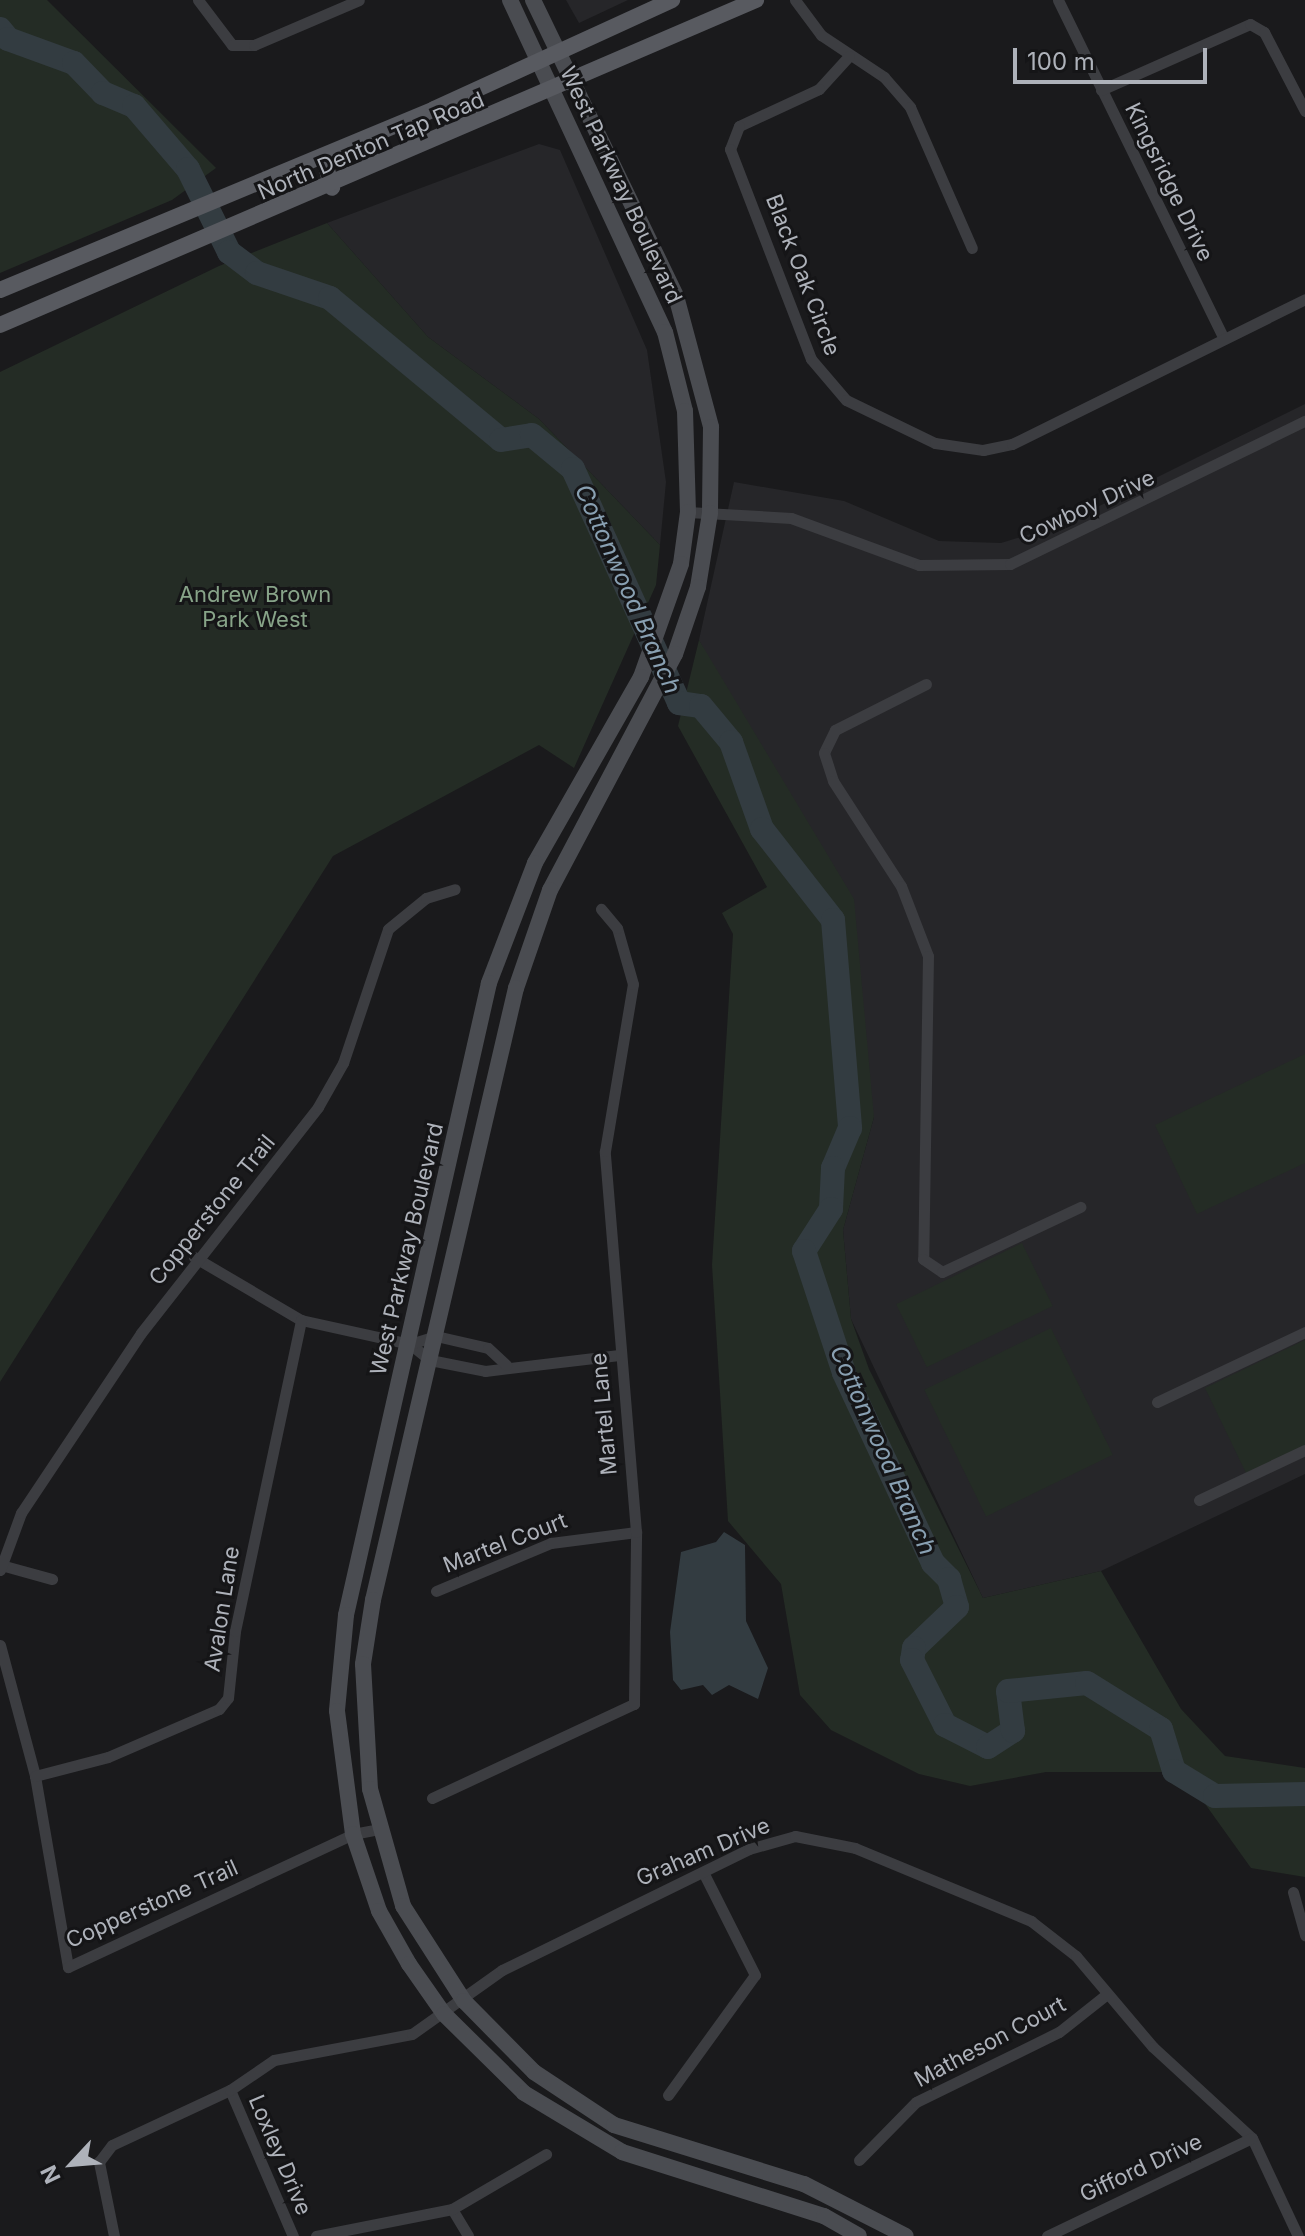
<!DOCTYPE html>
<style>
body{margin:0}
#map{position:relative;width:1305px;height:2236px;overflow:hidden;background:#1a1a1c;font-family:Inter,sans-serif}
div>[style]{position:absolute}
.built>*{inset:0;background:#262629}
.green>*{inset:0;background:#242c25;transform-origin:0 0}
.water>*{inset:0;background:#333c41}
.river>*{height:24px;margin:-12px;padding:0 12px;transform-origin:12px;border-radius:12px;background:#333c41}
.street>*{height:11px;margin:-5.5px;padding:0 5.5px;transform-origin:5.5px;border-radius:5.5px;background:#3c3d41}
.secondary>*{height:16px;margin:-8px;padding:0 8px;transform-origin:8px;border-radius:8px;background:#4a4c51}
.primary>*{height:16px;margin:-8px;padding:0 8px;transform-origin:8px;border-radius:8px;background:#585a60}
span{translate:-50% -50%;white-space:nowrap;text-align:center;line-height:1.15;-webkit-text-stroke:6px #151517;paint-order:stroke}
.street-label{font-size:22px;color:#aeb2ba}
.park-label{font-size:22px;color:#87a388}
.water-label{font-size:24px;color:#89a0b2;font-style:italic}
.north{position:absolute;left:32px;top:2124px;width:80px;height:80px;-webkit-text-stroke:6px #151517;paint-order:stroke;rotate:244deg;font-size:22px;font-weight:700;line-height:32px;text-align:center;color:#aeb2ba}
.north::after{content:'';display:block;margin:auto;width:28px;height:36px;background:#aeb2ba;clip-path:polygon(50% 0,100% 100%,50% 72%,0 100%)}
.scale{position:absolute;left:1013px;top:48px;width:194px;height:36px;box-sizing:border-box;border:4px solid #aeb2ba;border-top:0;padding-left:10px;font-size:24px;line-height:28px;white-space:nowrap;color:#aeb2ba;-webkit-text-stroke:6px #151517;paint-order:stroke}
</style>
<div id="map">
<div class="built">
<i style="clip-path:polygon(566px 0,628px 0,579px 23px)"></i>
<i style="clip-path:polygon(539px 144px,560px 150px,647px 350px,666px 482px,660px 545px,539px 419px,428px 337px,327px 223px)"></i>
<i style="clip-path:polygon(1305px 404px,1305px 1474px,1101px 1571px,983px 1598px,851px 1319px,843px 1230px,874px 1117px,734px 708px,699px 640px,734px 482px,844px 501px,939px 541px,1001px 543px,1063px 524px)"></i>
</div>
<div class="green">
<i style="clip-path:polygon(0 0,47px 0,216px 168px,172px 200px,0 273px)"></i>
<i style="clip-path:polygon(327px 223px,428px 337px,539px 419px,660px 545px,656px 585px,574px 768px,539px 745px,333px 856px,0 1382px,0 372px,219px 266px)"></i>
<i style="clip-path:polygon(699px 640px,854px 899px,874px 1117px,843px 1230px,851px 1319px,869px 1369px,983px 1598px,1101px 1571px,1181px 1709px,1225px 1756px,1305px 1768px,1305px 1877px,1251px 1868px,1203px 1801px,1165px 1772px,1046px 1772px,970px 1786px,919px 1774px,831px 1730px,800px 1695px,781px 1584px,728px 1521px,712px 1265px,733px 934px,722px 913px,767px 887px,678px 726px)"></i>
<i style="clip-path:polygon(1305px 1054px,1305px 1163px,1197px 1214px,1155px 1125px)"></i>
<i style="left:1022px;top:1243px;width:70px;height:140px;rotate:64deg"></i>
<i style="left:1051px;top:1328px;width:141px;height:141px;rotate:64deg"></i>
<i style="clip-path:polygon(1305px 1340px,1305px 1445px,1246px 1473px,1205px 1388px)"></i>
</div>
<div class="water">
<i style="clip-path:polygon(724px 1532px,745px 1545px,746px 1621px,768px 1668px,758px 1699px,729px 1685px,712px 1695px,703px 1685px,681px 1690px,673px 1680px,670px 1632px,681px 1552px,716px 1542px)"></i>
</div>
<div class="river">
<i style="left:0;top:29px;width:13px;rotate:51deg"></i>
<i style="left:8px;top:39px;width:70px;rotate:20deg"></i>
<i style="left:74px;top:63px;width:42px;rotate:46deg"></i>
<i style="left:103px;top:93px;width:34px;rotate:23deg"></i>
<i style="left:134px;top:106px;width:83px;rotate:49.4deg"></i>
<i style="left:188px;top:169px;width:93px;rotate:63.7deg"></i>
<i style="left:229px;top:252px;width:35px;rotate:37deg"></i>
<i style="left:257px;top:273px;width:77px;rotate:18.9deg"></i>
<i style="left:330px;top:298px;width:222px;rotate:39.7deg"></i>
<i style="left:501px;top:440px;width:31px;rotate:-9deg"></i>
<i style="left:532px;top:435px;width:53px;rotate:39.7deg"></i>
<i style="left:573px;top:469px;width:257px;rotate:65.6deg"></i>
<i style="left:679px;top:703px;width:22px;rotate:8deg"></i>
<i style="left:701px;top:706px;width:47px;rotate:50.2deg"></i>
<i style="left:731px;top:742px;width:92px;rotate:70.4deg"></i>
<i style="left:762px;top:829px;width:115px;rotate:52deg"></i>
<i style="left:833px;top:920px;width:209px;rotate:85.3deg"></i>
<i style="left:850px;top:1128px;width:43px;rotate:113deg"></i>
<i style="left:833px;top:1168px;width:41px;rotate:92.8deg"></i>
<i style="left:831px;top:1209px;width:50px;rotate:122.7deg"></i>
<i style="left:804px;top:1251px;width:128px;rotate:71.8deg"></i>
<i style="left:844px;top:1373px;width:210px;rotate:64.9deg"></i>
<i style="left:933px;top:1563px;width:23px;rotate:45deg"></i>
<i style="left:949px;top:1579px;width:29px;rotate:74deg"></i>
<i style="left:957px;top:1607px;width:59px;rotate:136.4deg"></i>
<i style="left:914px;top:1648px;width:12px;rotate:99deg"></i>
<i style="left:912px;top:1660px;width:73px;rotate:63.1deg"></i>
<i style="left:945px;top:1725px;width:48px;rotate:27.1deg"></i>
<i style="left:988px;top:1747px;width:30px;rotate:-33deg"></i>
<i style="left:1013px;top:1731px;width:40px;rotate:-97.1deg"></i>
<i style="left:1008px;top:1691px;width:79px;rotate:-5.8deg"></i>
<i style="left:1087px;top:1683px;width:87px;rotate:31.9deg"></i>
<i style="left:1161px;top:1729px;width:44px;rotate:72.8deg"></i>
<i style="left:1174px;top:1771px;width:48px;rotate:31.4deg"></i>
<i style="left:1215px;top:1796px;width:90px;rotate:-1.3deg"></i>
</div>
<div class="street">
<i style="left:198px;top:0;width:56px;rotate:52.9deg"></i>
<i style="left:232px;top:45px;width:22px"></i>
<i style="left:254px;top:45px;width:114px;rotate:-23.2deg"></i>
<i style="left:795px;top:0;width:44px;rotate:53.4deg"></i>
<i style="left:821px;top:35px;width:76px;rotate:33.7deg"></i>
<i style="left:884px;top:77px;width:40px;rotate:49deg"></i>
<i style="left:910px;top:107px;width:154px;rotate:66.3deg"></i>
<i style="left:1058px;top:0;width:377px;rotate:63.9deg"></i>
<i style="left:849px;top:56px;width:45px;rotate:132.3deg"></i>
<i style="left:819px;top:89px;width:88px;rotate:155.2deg"></i>
<i style="left:739px;top:126px;width:25px;rotate:111deg"></i>
<i style="left:730px;top:149px;width:225px;rotate:68.9deg"></i>
<i style="left:811px;top:359px;width:54px;rotate:49.5deg"></i>
<i style="left:846px;top:400px;width:99px;rotate:25.8deg"></i>
<i style="left:935px;top:443px;width:49px;rotate:8.3deg"></i>
<i style="left:983px;top:450px;width:30px;rotate:-12deg"></i>
<i style="left:1012px;top:444px;width:327px;rotate:-26.3deg"></i>
<i style="left:1101px;top:90px;width:163px;rotate:-23.9deg"></i>
<i style="left:1250px;top:24px;width:16px;rotate:30deg"></i>
<i style="left:1264px;top:32px;width:89px;rotate:62.6deg"></i>
<i style="left:688px;top:512px;width:103px;rotate:3.3deg"></i>
<i style="left:791px;top:518px;width:136px;rotate:20.2deg"></i>
<i style="left:919px;top:565px;width:91px;rotate:-0.6deg"></i>
<i style="left:1010px;top:564px;width:328px;rotate:-25.9deg"></i>
<i style="left:926px;top:684px;width:102px;rotate:153.2deg"></i>
<i style="left:835px;top:730px;width:25px;rotate:116deg"></i>
<i style="left:824px;top:753px;width:29px;rotate:72deg"></i>
<i style="left:833px;top:781px;width:125px;rotate:57.1deg"></i>
<i style="left:901px;top:886px;width:75px;rotate:68.9deg"></i>
<i style="left:928px;top:956px;width:303px;rotate:90.9deg"></i>
<i style="left:923px;top:1259px;width:23px;rotate:34deg"></i>
<i style="left:942px;top:1272px;width:153px;rotate:-25.2deg"></i>
<i style="left:194px;top:1257px;width:124px;rotate:30.5deg"></i>
<i style="left:301px;top:1320px;width:112px;rotate:12.4deg"></i>
<i style="left:410px;top:1344px;width:26px;rotate:39deg"></i>
<i style="left:430px;top:1360px;width:56px;rotate:11.3deg"></i>
<i style="left:485px;top:1371px;width:135px;rotate:-6.8deg"></i>
<i style="left:410px;top:1344px;width:27px;rotate:-17deg"></i>
<i style="left:436px;top:1336px;width:53px;rotate:13deg"></i>
<i style="left:488px;top:1348px;width:25px;rotate:43deg"></i>
<i style="left:1157px;top:1402px;width:164px;rotate:-25.3deg"></i>
<i style="left:1199px;top:1500px;width:117px;rotate:-25.3deg"></i>
<i style="left:1px;top:1565px;width:53px;rotate:15.4deg"></i>
<i style="left:0;top:1570px;width:61px;rotate:-69.8deg"></i>
<i style="left:21px;top:1513px;width:216px;rotate:-56.3deg"></i>
<i style="left:141px;top:1333px;width:287px;rotate:-51.9deg"></i>
<i style="left:318px;top:1107px;width:51px;rotate:-60.4deg"></i>
<i style="left:343px;top:1063px;width:141px;rotate:-71.4deg"></i>
<i style="left:388px;top:929px;width:49px;rotate:-39.2deg"></i>
<i style="left:426px;top:898px;width:30px;rotate:-17deg"></i>
<i style="left:436px;top:1591px;width:125px;rotate:-22.7deg"></i>
<i style="left:551px;top:1543px;width:86px;rotate:-7.4deg"></i>
<i style="left:0;top:1645px;width:136px;rotate:75deg"></i>
<i style="left:35px;top:1776px;width:194px;rotate:80.2deg"></i>
<i style="left:68px;top:1967px;width:315px;rotate:-25deg"></i>
<i style="left:353px;top:1834px;width:26px;rotate:-11deg"></i>
<i style="left:35px;top:1776px;width:75px;rotate:-14.6deg"></i>
<i style="left:108px;top:1757px;width:121px;rotate:-23.4deg"></i>
<i style="left:219px;top:1709px;width:14px;rotate:-51deg"></i>
<i style="left:228px;top:1698px;width:67px;rotate:-84deg"></i>
<i style="left:235px;top:1631px;width:318px;rotate:-78deg"></i>
<i style="left:432px;top:1798px;width:223px;rotate:-25deg"></i>
<i style="left:634px;top:1704px;width:172px;rotate:-89.3deg"></i>
<i style="left:636px;top:1532px;width:382px;rotate:-94.7deg"></i>
<i style="left:605px;top:1151px;width:169px;rotate:-80.5deg"></i>
<i style="left:633px;top:984px;width:58px;rotate:-105.9deg"></i>
<i style="left:617px;top:928px;width:25px;rotate:-130deg"></i>
<i style="left:1293px;top:1892px;width:45px;rotate:74.4deg"></i>
<i style="left:230px;top:2090px;width:159px;rotate:66.7deg"></i>
<i style="left:668px;top:2095px;width:148px;rotate:-54.1deg"></i>
<i style="left:755px;top:1975px;width:115px;rotate:-116.8deg"></i>
<i style="left:859px;top:2160px;width:81px;rotate:-45.5deg"></i>
<i style="left:916px;top:2102px;width:159px;rotate:-26.1deg"></i>
<i style="left:1059px;top:2032px;width:61px;rotate:-38.4deg"></i>
<i style="left:452px;top:2209px;width:31px;rotate:59deg"></i>
<i style="left:114px;top:2236px;width:76px;rotate:-101.5deg"></i>
<i style="left:99px;top:2162px;width:21px;rotate:-53deg"></i>
<i style="left:112px;top:2145px;width:130px;rotate:-25deg"></i>
<i style="left:230px;top:2090px;width:53px;rotate:-34.3deg"></i>
<i style="left:274px;top:2060px;width:140px;rotate:-10.7deg"></i>
<i style="left:412px;top:2034px;width:110px;rotate:-35.4deg"></i>
<i style="left:502px;top:1970px;width:275px;rotate:-26.1deg"></i>
<i style="left:749px;top:1849px;width:48px;rotate:-15.8deg"></i>
<i style="left:795px;top:1836px;width:61px;rotate:11.3deg"></i>
<i style="left:855px;top:1848px;width:191px;rotate:22.5deg"></i>
<i style="left:1031px;top:1921px;width:57px;rotate:37.9deg"></i>
<i style="left:1076px;top:1956px;width:119px;rotate:49.8deg"></i>
<i style="left:1153px;top:2047px;width:134px;rotate:42.6deg"></i>
<i style="left:1252px;top:2138px;width:108px;rotate:64.9deg"></i>
<i style="left:316px;top:2236px;width:139px;rotate:-11.2deg"></i>
<i style="left:452px;top:2209px;width:109px;rotate:-30.3deg"></i>
<i style="left:1047px;top:2236px;width:227px;rotate:-25.6deg"></i>
</div>
<div class="secondary">
<i style="left:510px;top:0;width:366px;rotate:65deg"></i>
<i style="left:665px;top:332px;width:81px;rotate:75.8deg"></i>
<i style="left:685px;top:411px;width:101px;rotate:88.3deg"></i>
<i style="left:688px;top:512px;width:52px;rotate:97.7deg"></i>
<i style="left:681px;top:564px;width:120px;rotate:109.5deg"></i>
<i style="left:641px;top:677px;width:214px;rotate:119.7deg"></i>
<i style="left:535px;top:863px;width:129px;rotate:111deg"></i>
<i style="left:489px;top:983px;width:648px;rotate:102.75deg"></i>
<i style="left:346px;top:1615px;width:96px;rotate:95.4deg"></i>
<i style="left:337px;top:1711px;width:124px;rotate:82.6deg"></i>
<i style="left:353px;top:1834px;width:81px;rotate:71.3deg"></i>
<i style="left:379px;top:1911px;width:61px;rotate:60.5deg"></i>
<i style="left:409px;top:1964px;width:61px;rotate:55deg"></i>
<i style="left:444px;top:2014px;width:112px;rotate:44.6deg"></i>
<i style="left:524px;top:2093px;width:114px;rotate:31deg"></i>
<i style="left:622px;top:2152px;width:212px;rotate:17.6deg"></i>
<i style="left:824px;top:2216px;width:40px;rotate:29.7deg"></i>
<i style="left:533px;top:0;width:329px;rotate:64.2deg"></i>
<i style="left:676px;top:296px;width:136px;rotate:75deg"></i>
<i style="left:711px;top:427px;width:86px;rotate:90.7deg"></i>
<i style="left:710px;top:513px;width:75px;rotate:99.2deg"></i>
<i style="left:698px;top:587px;width:71px;rotate:108.9deg"></i>
<i style="left:675px;top:654px;width:267px;rotate:117.9deg"></i>
<i style="left:550px;top:890px;width:104px;rotate:109.1deg"></i>
<i style="left:516px;top:988px;width:628px;rotate:103.15deg"></i>
<i style="left:373px;top:1600px;width:65px;rotate:98.9deg"></i>
<i style="left:363px;top:1664px;width:125px;rotate:86.8deg"></i>
<i style="left:370px;top:1789px;width:122px;rotate:74.2deg"></i>
<i style="left:403px;top:1906px;width:113px;rotate:57.3deg"></i>
<i style="left:464px;top:2001px;width:100px;rotate:45.4deg"></i>
<i style="left:534px;top:2072px;width:96px;rotate:33.5deg"></i>
<i style="left:614px;top:2125px;width:199px;rotate:17.3deg"></i>
<i style="left:804px;top:2184px;width:114px;rotate:27deg"></i>
</div>
<div class="primary">
<i style="left:323px;top:156px;width:33px;rotate:74deg"></i>
<i style="left:0;top:290px;width:470px;rotate:-22.6deg"></i>
<i style="left:434px;top:109px;width:262px;rotate:-24.6deg"></i>
<i style="left:0;top:325px;width:823px;rotate:-23.26deg"></i>
</div>
<div class="street-label">
<span style="left:371px;top:146px;rotate:-23deg">North Denton Tap Road</span>
<span style="left:1169px;top:182px;rotate:64deg">Kingsridge Drive</span>
<span style="left:621px;top:185px;rotate:65deg">West Parkway Boulevard</span>
<span style="left:803px;top:275px;rotate:69deg">Black Oak Circle</span>
<span style="left:1087px;top:507px;rotate:-25deg">Cowboy Drive</span>
<span style="left:212px;top:1210px;rotate:-51deg">Copperstone Trail</span>
<span style="left:407px;top:1249px;rotate:-77deg">West Parkway Boulevard</span>
<span style="left:604px;top:1414px;rotate:-95deg">Martel Lane</span>
<span style="left:505px;top:1543px;rotate:-21deg">Martel Court</span>
<span style="left:222px;top:1609px;rotate:-81deg">Avalon Lane</span>
<span style="left:703px;top:1852px;rotate:-23deg">Graham Drive</span>
<span style="left:152px;top:1904px;rotate:-24deg">Copperstone Trail</span>
<span style="left:990px;top:2042px;rotate:-28deg">Matheson Court</span>
<span style="left:280px;top:2155px;rotate:67deg">Loxley Drive</span>
<span style="left:1141px;top:2168px;rotate:-25deg">Gifford Drive</span>
</div>
<div class="park-label">
<span style="left:255px;top:607px">Andrew Brown<br>Park West</span>
</div>
<div class="water-label">
<span style="left:628px;top:589px;rotate:66deg">Cottonwood Branch</span>
<span style="left:883px;top:1450px;rotate:66deg">Cottonwood Branch</span>
</div>
<div class="north">N</div>
<div class="scale">100 m</div>
</div>
